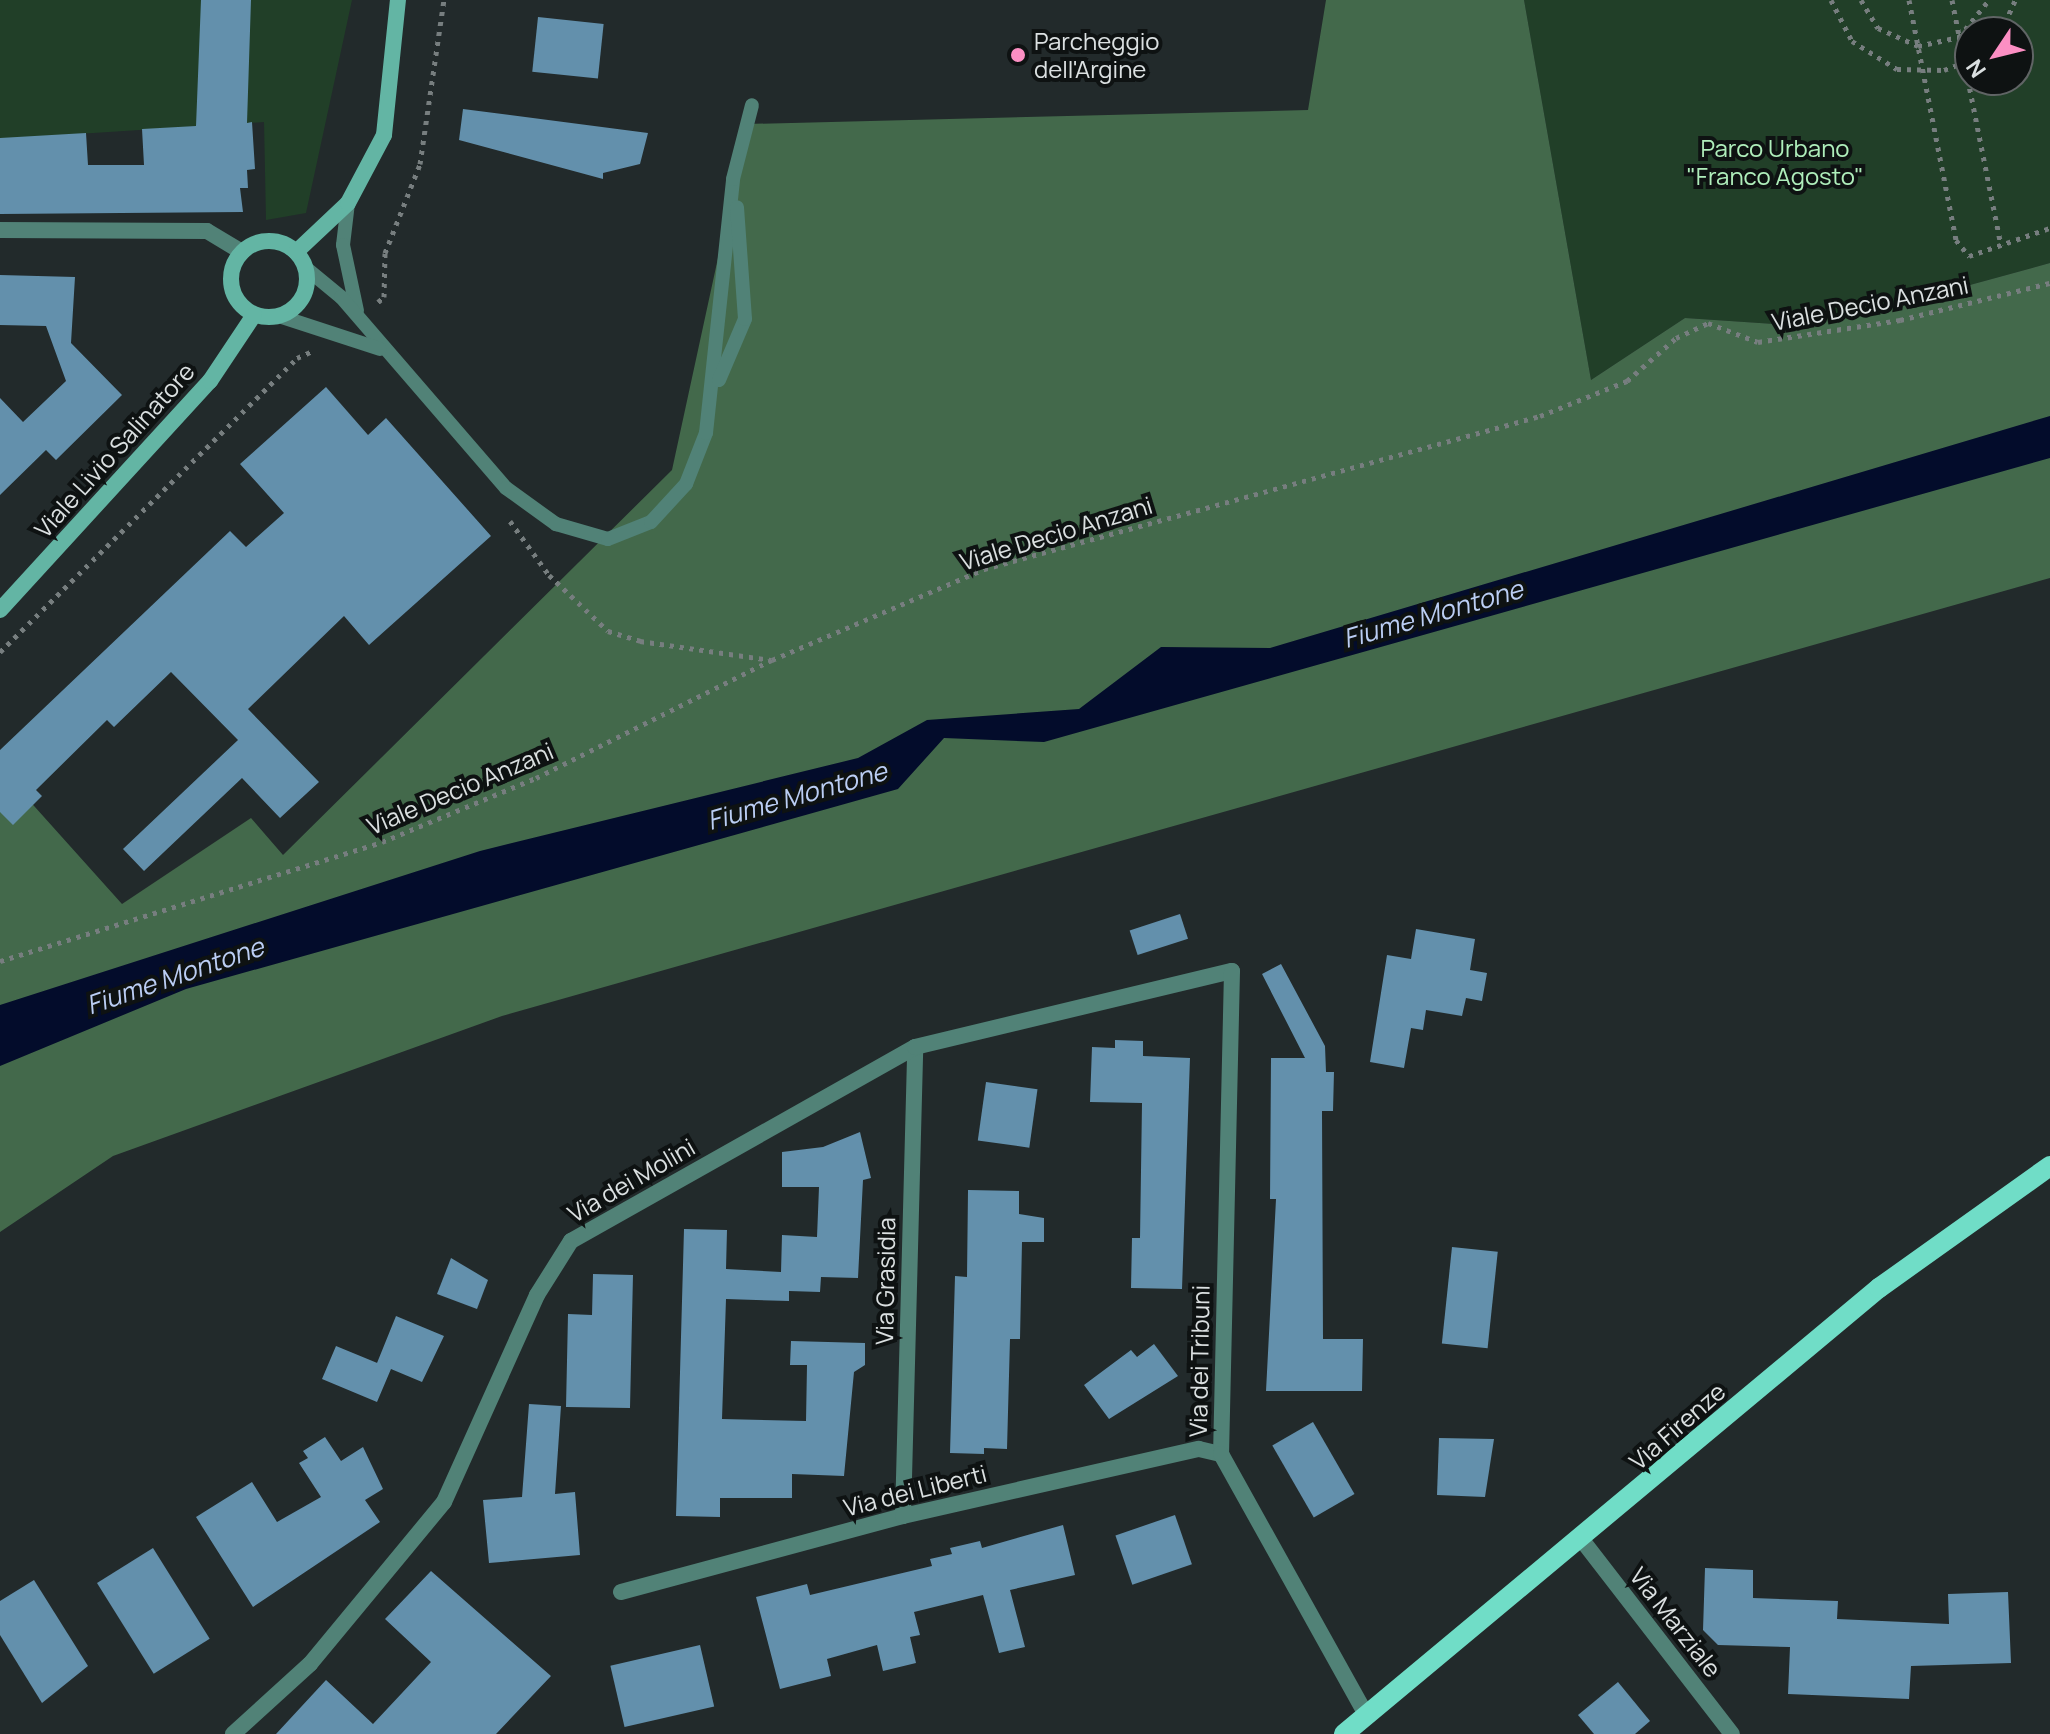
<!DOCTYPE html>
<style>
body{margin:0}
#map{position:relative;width:2050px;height:1734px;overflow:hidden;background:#222a2b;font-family:Manrope,sans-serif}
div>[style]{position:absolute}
.green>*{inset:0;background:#213f28}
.forest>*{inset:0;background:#43694b}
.water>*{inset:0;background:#030c2b}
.building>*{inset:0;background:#6390ac;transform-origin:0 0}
.path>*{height:5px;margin-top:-2.5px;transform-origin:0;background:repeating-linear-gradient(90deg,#777e7f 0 4px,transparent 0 10px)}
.lane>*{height:14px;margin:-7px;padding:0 7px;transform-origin:7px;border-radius:7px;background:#518277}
.street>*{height:16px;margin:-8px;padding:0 8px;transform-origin:8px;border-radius:8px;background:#518277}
.secondary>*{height:16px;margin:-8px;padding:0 8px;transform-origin:8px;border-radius:8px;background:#63b5a4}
.secondary>.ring{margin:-8px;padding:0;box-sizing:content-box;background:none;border:16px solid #63b5a4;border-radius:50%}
.primary>*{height:20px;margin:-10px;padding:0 10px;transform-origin:10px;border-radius:10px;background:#70ddc7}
.dots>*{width:22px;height:22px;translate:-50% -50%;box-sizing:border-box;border:4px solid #0e1212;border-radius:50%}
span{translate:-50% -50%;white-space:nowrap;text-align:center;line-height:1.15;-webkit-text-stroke:8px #0e1212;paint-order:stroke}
.poi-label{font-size:24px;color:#dbe0e1}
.left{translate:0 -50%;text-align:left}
.park-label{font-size:24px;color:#afeebb}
.street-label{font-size:24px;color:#dbe0e1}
.water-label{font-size:26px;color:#bbcef4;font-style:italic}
.north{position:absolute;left:1954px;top:16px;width:80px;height:80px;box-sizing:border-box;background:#0e1212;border:2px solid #606465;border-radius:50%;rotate:235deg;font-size:22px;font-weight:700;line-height:32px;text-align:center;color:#dbe0e1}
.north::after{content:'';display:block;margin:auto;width:28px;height:36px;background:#fc8fc3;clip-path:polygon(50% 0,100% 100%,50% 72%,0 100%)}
</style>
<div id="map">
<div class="green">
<i style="clip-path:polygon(0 0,352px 0,306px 213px,266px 220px,264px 122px,0 139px)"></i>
<i style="clip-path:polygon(evenodd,1524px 0,2050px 0,2050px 263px,1893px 306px,1774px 324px,1685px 318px,1591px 380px,1524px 0,1970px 32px,2018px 32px,2018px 80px,1970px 80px,1970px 32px)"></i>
</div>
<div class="forest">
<i style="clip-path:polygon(1326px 0,1524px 0,1591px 380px,1685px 318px,1774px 324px,1893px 306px,2050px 263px,2050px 578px,502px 1016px,113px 1156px,0 1232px,0 768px,122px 904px,251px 818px,283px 855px,672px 470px,747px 124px,1308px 110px)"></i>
</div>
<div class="water">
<i style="clip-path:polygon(2050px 416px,2050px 458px,1044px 742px,944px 738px,898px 789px,186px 989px,0 1066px,0 1005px,480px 851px,858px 758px,927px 720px,1079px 709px,1161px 647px,1270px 648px)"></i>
</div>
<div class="building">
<i style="clip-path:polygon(201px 0,251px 0,247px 123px,252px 122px,255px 169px,247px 170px,248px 188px,240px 188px,243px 212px,0 214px,0 138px,86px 133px,88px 165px,144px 165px,142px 129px,196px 126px)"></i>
<i style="left:538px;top:17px;width:66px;height:55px;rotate:6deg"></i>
<i style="clip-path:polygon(463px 109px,648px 133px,640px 164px,603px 173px,603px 179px,459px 140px)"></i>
<i style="clip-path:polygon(0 275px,75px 277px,71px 343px,122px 395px,56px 460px,46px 450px,0 495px,0 398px,23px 422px,66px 381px,46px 326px,0 325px)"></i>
<i style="clip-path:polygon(326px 387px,368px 435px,386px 418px,491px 536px,369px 645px,344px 616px,248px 709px,319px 782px,280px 818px,242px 778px,144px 871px,123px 849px,238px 740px,171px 672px,114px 727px,107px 720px,36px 790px,42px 796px,13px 825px,0 812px,0 750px,230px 531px,246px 547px,284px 513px,240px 464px)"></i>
<i style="left:1180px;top:914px;width:26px;height:53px;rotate:72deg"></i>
<i style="clip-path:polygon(1416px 929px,1475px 939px,1470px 970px,1487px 973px,1482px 1001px,1466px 998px,1462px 1016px,1426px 1010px,1423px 1030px,1411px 1028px,1404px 1068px,1370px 1062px,1387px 955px,1411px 959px)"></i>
<i style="clip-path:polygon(1281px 964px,1325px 1046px,1326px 1072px,1334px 1072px,1333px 1111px,1322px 1111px,1323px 1339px,1363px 1339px,1362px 1391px,1266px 1391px,1276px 1199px,1270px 1199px,1271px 1058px,1305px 1058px,1262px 974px)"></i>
<i style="clip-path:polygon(1115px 1040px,1143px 1041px,1143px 1056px,1190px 1058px,1182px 1289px,1131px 1288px,1132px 1238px,1140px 1238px,1142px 1103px,1090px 1102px,1092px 1047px,1115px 1048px)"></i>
<i style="left:986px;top:1082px;width:52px;height:59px;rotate:8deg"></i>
<i style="clip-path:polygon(860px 1132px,871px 1178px,863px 1180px,858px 1278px,821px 1277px,820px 1292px,789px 1291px,789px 1301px,726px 1299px,722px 1419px,806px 1421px,807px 1365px,790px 1365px,791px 1341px,865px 1343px,865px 1365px,854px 1372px,844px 1476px,792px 1474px,792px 1498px,720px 1498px,720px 1517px,676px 1516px,684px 1229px,727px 1230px,726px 1269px,781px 1272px,782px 1235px,817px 1237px,819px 1187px,782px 1187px,782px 1152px,823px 1147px)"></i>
<i style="clip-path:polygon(968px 1190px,1019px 1191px,1019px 1214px,1044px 1218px,1044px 1242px,1022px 1242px,1020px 1339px,1010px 1339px,1007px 1449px,984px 1448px,984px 1454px,950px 1453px,955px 1276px,967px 1277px)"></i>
<i style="left:1452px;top:1247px;width:46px;height:97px;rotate:6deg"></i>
<i style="clip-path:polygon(451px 1258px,488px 1280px,477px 1309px,437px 1294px)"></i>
<i style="clip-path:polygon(593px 1274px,633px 1275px,630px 1408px,566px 1407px,568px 1314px,592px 1315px)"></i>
<i style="clip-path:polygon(396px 1316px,444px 1336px,422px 1382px,391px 1369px,377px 1402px,322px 1379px,336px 1346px,387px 1367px,377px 1363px)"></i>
<i style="clip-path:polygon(1154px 1344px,1178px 1376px,1109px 1419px,1084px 1385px,1131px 1350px,1137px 1357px)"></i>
<i style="clip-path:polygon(529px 1404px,561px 1406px,555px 1494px,575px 1492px,580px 1555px,489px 1563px,483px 1500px,522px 1497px)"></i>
<i style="left:1313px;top:1422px;width:83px;height:47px;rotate:60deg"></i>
<i style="clip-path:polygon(325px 1437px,341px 1461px,363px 1447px,383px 1489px,365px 1500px,380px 1522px,253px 1607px,196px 1517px,252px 1482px,277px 1522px,321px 1497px,299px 1463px,308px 1458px,303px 1451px)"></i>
<i style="clip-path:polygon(1439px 1438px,1494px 1439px,1485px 1497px,1437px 1495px)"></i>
<i style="left:1175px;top:1515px;width:52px;height:63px;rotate:71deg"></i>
<i style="clip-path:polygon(1063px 1525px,1075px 1575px,1010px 1590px,1025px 1647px,999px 1653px,983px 1595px,914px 1612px,920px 1635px,910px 1637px,916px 1663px,883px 1671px,877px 1645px,827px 1659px,831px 1676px,780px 1689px,756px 1597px,807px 1584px,810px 1595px,932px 1566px,930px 1559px,952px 1554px,950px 1548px,980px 1541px,982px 1548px)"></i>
<i style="left:153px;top:1548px;width:107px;height:66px;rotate:58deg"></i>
<i style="clip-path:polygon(1705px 1568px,1753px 1570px,1753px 1598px,1838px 1601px,1837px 1619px,1949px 1624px,1948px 1594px,2008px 1592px,2011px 1663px,1911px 1666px,1909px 1699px,1788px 1694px,1790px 1647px,1718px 1645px,1703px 1630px)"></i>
<i style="clip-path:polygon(431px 1571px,551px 1676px,496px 1734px,276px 1734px,326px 1680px,373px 1724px,431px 1662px,385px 1619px)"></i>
<i style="clip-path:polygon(34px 1580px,88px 1666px,42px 1703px,0 1635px,0 1601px)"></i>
<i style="left:700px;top:1645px;width:63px;height:92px;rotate:77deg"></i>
<i style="clip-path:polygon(1618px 1682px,1650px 1721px,1635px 1734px,1594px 1734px,1578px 1715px)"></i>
</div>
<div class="path">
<i style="left:1831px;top:0;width:46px;rotate:62.9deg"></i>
<i style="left:1852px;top:41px;width:53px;rotate:31.9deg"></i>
<i style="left:1897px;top:69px;width:47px;rotate:1.2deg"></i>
<i style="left:1944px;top:70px;width:28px;rotate:-21deg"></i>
<i style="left:1861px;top:0;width:33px;rotate:59deg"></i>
<i style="left:1878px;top:28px;width:44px;rotate:24.2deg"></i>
<i style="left:1918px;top:46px;width:42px;rotate:-12.4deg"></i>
<i style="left:1959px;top:37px;width:48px;rotate:-51deg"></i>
<i style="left:1909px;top:0;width:245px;rotate:78.9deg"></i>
<i style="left:1956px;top:240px;width:21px;rotate:51deg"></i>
<i style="left:1969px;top:256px;width:86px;rotate:-19.1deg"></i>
<i style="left:1952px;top:0;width:250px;rotate:78.7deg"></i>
<i style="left:2001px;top:32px;width:35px;rotate:-66deg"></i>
<i style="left:378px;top:302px;width:8px;rotate:-40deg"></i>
<i style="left:384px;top:297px;width:44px;rotate:-88.7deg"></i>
<i style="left:385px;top:253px;width:96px;rotate:-68.5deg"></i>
<i style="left:420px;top:164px;width:166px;rotate:-81.7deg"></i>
<i style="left:510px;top:521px;width:67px;rotate:54.2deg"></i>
<i style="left:549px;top:575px;width:81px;rotate:43.5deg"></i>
<i style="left:608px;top:631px;width:34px;rotate:17deg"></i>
<i style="left:640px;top:641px;width:132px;rotate:8.3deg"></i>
<i style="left:0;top:652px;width:418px;rotate:-44.7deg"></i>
<i style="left:297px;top:358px;width:17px;rotate:-24deg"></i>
<i style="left:0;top:961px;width:400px;rotate:-17.3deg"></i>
<i style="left:382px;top:842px;width:167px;rotate:-22.6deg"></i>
<i style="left:536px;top:778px;width:264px;rotate:-26.6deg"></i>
<i style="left:772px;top:660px;width:231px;rotate:-23.2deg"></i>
<i style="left:984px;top:569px;width:577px;rotate:-15.39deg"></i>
<i style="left:1540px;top:416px;width:94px;rotate:-21.9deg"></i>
<i style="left:1627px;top:381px;width:65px;rotate:-41.3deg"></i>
<i style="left:1676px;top:338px;width:35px;rotate:-25deg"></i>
<i style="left:1708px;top:323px;width:53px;rotate:20.8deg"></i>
<i style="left:1758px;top:342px;width:144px;rotate:-8.8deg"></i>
<i style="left:1900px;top:320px;width:154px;rotate:-13.9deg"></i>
</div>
<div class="lane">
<i style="left:348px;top:203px;width:42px;rotate:96.8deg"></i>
<i style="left:343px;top:245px;width:67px;rotate:78deg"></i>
<i style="left:307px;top:269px;width:44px;rotate:39.5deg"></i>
<i style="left:341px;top:297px;width:252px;rotate:49.2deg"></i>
<i style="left:506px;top:488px;width:62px;rotate:35.8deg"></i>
<i style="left:556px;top:524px;width:54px;rotate:16.1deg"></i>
<i style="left:608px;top:539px;width:46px;rotate:-21.6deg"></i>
<i style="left:651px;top:522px;width:52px;rotate:-47.4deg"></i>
<i style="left:686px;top:484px;width:55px;rotate:-68.6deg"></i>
<i style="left:706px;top:433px;width:255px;rotate:-83.9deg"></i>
<i style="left:733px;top:179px;width:76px;rotate:-75.6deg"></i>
<i style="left:279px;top:316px;width:106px;rotate:18.1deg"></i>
<i style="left:719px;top:380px;width:66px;rotate:-66.9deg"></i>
<i style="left:745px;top:319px;width:112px;rotate:-94.1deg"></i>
</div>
<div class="street">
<i style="left:0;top:230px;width:207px;rotate:0.3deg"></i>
<i style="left:207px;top:231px;width:41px;rotate:31deg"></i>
<i style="left:903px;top:1516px;width:469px;rotate:-88.5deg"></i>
<i style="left:1582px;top:1540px;width:245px;rotate:52.3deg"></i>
<i style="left:621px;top:1592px;width:292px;rotate:-15.1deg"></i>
<i style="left:903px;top:1516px;width:303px;rotate:-12.8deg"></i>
<i style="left:1199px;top:1449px;width:23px;rotate:13deg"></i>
<i style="left:233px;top:1734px;width:104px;rotate:-42.3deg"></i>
<i style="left:310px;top:1664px;width:210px;rotate:-50.4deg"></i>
<i style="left:444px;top:1502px;width:227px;rotate:-65.8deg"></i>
<i style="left:537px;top:1295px;width:64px;rotate:-57.8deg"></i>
<i style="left:571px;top:1241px;width:395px;rotate:-29.4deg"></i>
<i style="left:915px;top:1047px;width:326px;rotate:-13.5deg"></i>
<i style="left:1232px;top:971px;width:483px;rotate:91.3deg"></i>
<i style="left:1221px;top:1454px;width:299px;rotate:60.9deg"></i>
</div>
<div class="secondary">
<i class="ring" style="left:231px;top:241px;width:60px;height:60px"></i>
<i style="left:296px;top:252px;width:71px;rotate:-43.3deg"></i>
<i style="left:348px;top:203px;width:77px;rotate:-62.1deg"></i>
<i style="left:384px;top:135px;width:136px;rotate:-84.1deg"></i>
<i style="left:0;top:610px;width:311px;rotate:-47.5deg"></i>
<i style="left:210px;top:381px;width:79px;rotate:-56.3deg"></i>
</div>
<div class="primary">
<i style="left:1344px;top:1734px;width:697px;rotate:-39.82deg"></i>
<i style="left:1879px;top:1288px;width:210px;rotate:-35.5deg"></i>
</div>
<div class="dots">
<i style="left:1018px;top:55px;background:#fc8fc3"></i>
</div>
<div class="poi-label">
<span class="left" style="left:1034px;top:55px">Parcheggio<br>dell'Argine</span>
</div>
<div class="park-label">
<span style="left:1775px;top:162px">Parco Urbano<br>"Franco Agosto"</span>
</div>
<div class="street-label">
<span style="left:1870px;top:303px;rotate:-11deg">Viale Decio Anzani</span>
<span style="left:114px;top:450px;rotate:-48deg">Viale Livio Salinatore</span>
<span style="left:1056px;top:533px;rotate:-17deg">Viale Decio Anzani</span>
<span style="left:460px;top:788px;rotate:-23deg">Viale Decio Anzani</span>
<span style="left:631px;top:1180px;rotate:-30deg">Via dei Molini</span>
<span style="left:885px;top:1281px;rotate:-89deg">Via Grasidia</span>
<span style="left:1199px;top:1361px;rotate:-89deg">Via dei Tribuni</span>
<span style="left:1677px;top:1426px;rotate:-41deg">Via Firenze</span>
<span style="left:915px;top:1490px;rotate:-14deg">Via dei Liberti</span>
<span style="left:1676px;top:1622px;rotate:52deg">Via Marziale</span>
</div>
<div class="water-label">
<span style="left:1433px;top:614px;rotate:-16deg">Fiume Montone</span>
<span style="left:797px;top:796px;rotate:-16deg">Fiume Montone</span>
<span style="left:175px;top:976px;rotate:-19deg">Fiume Montone</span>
</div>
<div class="north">N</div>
</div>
